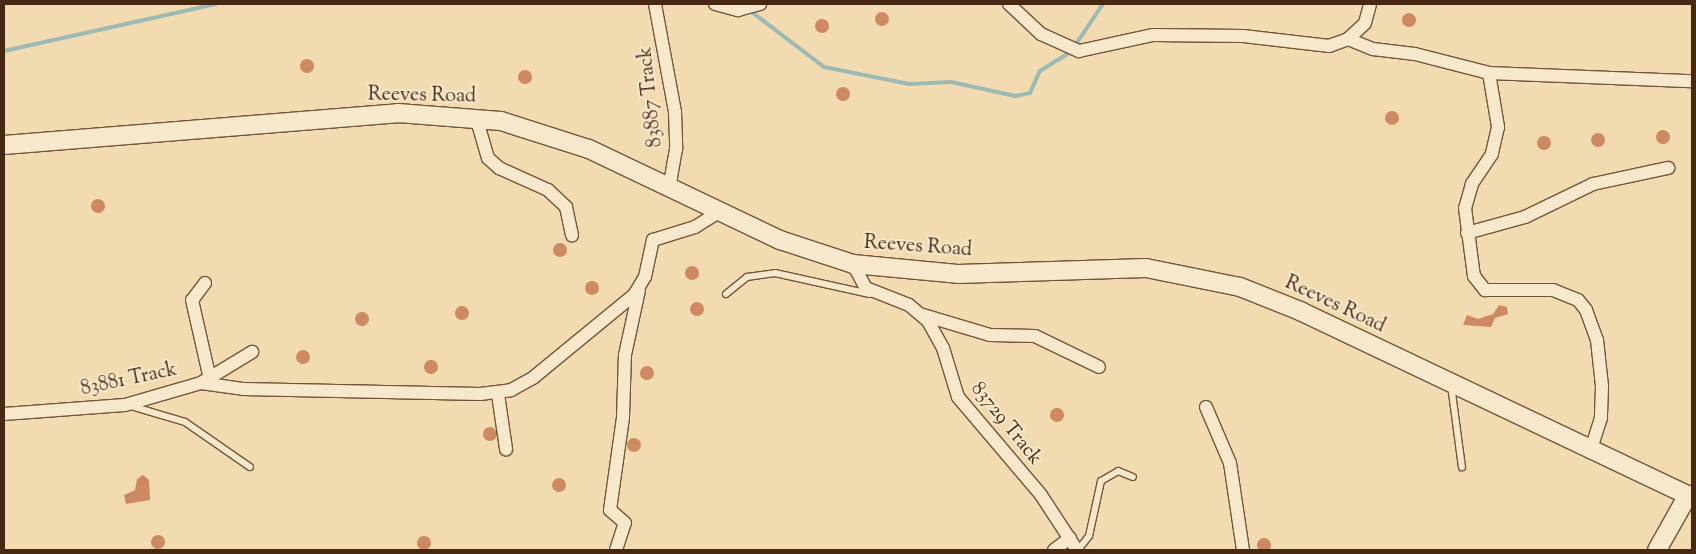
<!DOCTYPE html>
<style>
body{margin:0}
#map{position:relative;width:1696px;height:554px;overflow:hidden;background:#f3dbb1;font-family:"Sorts Mill Goudy",serif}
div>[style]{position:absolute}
.stream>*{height:4px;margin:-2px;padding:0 2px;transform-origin:2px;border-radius:2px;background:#9db9b4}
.building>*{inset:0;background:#cd8961}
.round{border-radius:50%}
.roads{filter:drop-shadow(1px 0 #72553a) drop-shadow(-1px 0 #72553a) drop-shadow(0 1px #72553a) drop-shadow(0 -1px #72553a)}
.lane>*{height:6px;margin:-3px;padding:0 3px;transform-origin:3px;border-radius:3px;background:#f7e8cc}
.street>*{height:12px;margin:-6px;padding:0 6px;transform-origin:6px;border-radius:6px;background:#f7e8cc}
.secondary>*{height:18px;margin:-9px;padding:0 9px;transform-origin:9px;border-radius:9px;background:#f7e8cc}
span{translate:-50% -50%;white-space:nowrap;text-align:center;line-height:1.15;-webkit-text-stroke:4px #f7e8cc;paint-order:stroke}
.street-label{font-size:20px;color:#472812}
.frame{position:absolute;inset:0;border:5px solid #472812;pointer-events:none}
</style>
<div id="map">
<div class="stream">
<i style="left:753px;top:13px;width:89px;rotate:37.3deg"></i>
<i style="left:824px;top:67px;width:87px;rotate:11.3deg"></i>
<i style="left:909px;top:84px;width:42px;rotate:-2.7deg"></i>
<i style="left:951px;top:82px;width:66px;rotate:12.3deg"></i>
<i style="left:1015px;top:96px;width:15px;rotate:-11deg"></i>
<i style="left:1030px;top:93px;width:24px;rotate:-66deg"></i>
<i style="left:1040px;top:71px;width:34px;rotate:-32deg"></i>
<i style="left:1076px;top:44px;width:48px;rotate:-56deg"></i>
<i style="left:4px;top:51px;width:217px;rotate:-12.5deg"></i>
</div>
<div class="building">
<i class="round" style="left:875px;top:12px;width:14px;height:14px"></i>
<i class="round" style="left:1402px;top:13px;width:14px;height:14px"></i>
<i class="round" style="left:815px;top:19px;width:14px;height:14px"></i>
<i class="round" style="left:300px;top:59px;width:14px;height:14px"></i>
<i class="round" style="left:518px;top:70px;width:14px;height:14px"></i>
<i class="round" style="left:836px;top:87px;width:14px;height:14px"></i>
<i class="round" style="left:1385px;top:111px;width:14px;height:14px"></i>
<i class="round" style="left:1656px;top:130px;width:14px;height:14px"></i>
<i class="round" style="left:1591px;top:133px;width:14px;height:14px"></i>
<i class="round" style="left:1537px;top:136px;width:14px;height:14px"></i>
<i class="round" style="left:91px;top:199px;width:14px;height:14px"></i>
<i class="round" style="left:553px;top:243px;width:14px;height:14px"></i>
<i class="round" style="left:685px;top:266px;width:14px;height:14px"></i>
<i class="round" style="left:585px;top:281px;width:14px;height:14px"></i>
<i class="round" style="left:690px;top:302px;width:14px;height:14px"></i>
<i style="clip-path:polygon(1499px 305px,1507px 307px,1508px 314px,1495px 318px,1491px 327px,1463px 325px,1467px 315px,1478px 319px,1493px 314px)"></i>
<i class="round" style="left:455px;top:306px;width:14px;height:14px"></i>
<i class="round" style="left:355px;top:312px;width:14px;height:14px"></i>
<i class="round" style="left:296px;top:350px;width:14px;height:14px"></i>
<i class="round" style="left:424px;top:360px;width:14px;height:14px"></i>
<i class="round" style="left:640px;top:366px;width:14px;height:14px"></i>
<i class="round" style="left:1050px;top:408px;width:14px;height:14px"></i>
<i class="round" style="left:483px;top:427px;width:14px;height:14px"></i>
<i class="round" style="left:627px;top:438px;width:14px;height:14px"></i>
<i style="clip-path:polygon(143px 475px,149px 480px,150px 500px,126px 504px,124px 495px,135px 490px,137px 479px)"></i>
<i class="round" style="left:552px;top:478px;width:14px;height:14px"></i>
<i class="round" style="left:151px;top:535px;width:14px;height:14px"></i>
<i class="round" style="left:417px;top:536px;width:14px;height:14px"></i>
<i class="round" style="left:1257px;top:538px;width:14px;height:14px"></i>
</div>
<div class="roads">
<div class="lane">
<i style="left:726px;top:294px;width:27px;rotate:-39deg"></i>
<i style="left:747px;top:277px;width:28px;rotate:-8deg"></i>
<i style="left:775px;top:273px;width:97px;rotate:12.5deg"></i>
<i style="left:1451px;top:385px;width:83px;rotate:82.4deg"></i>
<i style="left:131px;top:406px;width:56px;rotate:16.5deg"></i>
<i style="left:185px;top:422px;width:79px;rotate:34.7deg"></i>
<i style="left:1078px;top:550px;width:18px;rotate:-52deg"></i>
<i style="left:1089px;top:536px;width:56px;rotate:-77.7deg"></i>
<i style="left:1101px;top:481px;width:20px;rotate:-30deg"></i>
<i style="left:1118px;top:471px;width:16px;rotate:22deg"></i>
</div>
<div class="street">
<i style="left:655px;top:4px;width:110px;rotate:79.5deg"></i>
<i style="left:675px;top:112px;width:37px;rotate:88deg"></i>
<i style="left:676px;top:149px;width:39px;rotate:100deg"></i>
<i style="left:715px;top:4px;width:24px;rotate:15deg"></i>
<i style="left:738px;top:10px;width:23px;rotate:-15deg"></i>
<i style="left:1009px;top:4px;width:44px;rotate:43.2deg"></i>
<i style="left:1041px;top:34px;width:42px;rotate:24.1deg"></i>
<i style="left:1079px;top:51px;width:76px;rotate:-12.2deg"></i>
<i style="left:1153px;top:35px;width:90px;rotate:0.6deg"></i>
<i style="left:1243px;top:36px;width:87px;rotate:6.6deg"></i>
<i style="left:1329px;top:46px;width:20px;rotate:-20deg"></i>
<i style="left:1348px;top:39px;width:27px;rotate:22deg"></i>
<i style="left:1373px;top:49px;width:42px;rotate:6.8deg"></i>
<i style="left:1415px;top:54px;width:76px;rotate:14.4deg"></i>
<i style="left:1489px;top:73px;width:203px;rotate:2.3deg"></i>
<i style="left:1348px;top:39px;width:23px;rotate:-43deg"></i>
<i style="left:1365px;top:23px;width:20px;rotate:-75deg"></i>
<i style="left:1489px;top:73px;width:55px;rotate:80.5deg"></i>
<i style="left:1498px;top:127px;width:28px;rotate:103deg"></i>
<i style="left:1492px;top:154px;width:36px;rotate:124deg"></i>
<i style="left:1472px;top:184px;width:25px;rotate:106deg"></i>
<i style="left:1465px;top:208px;width:69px;rotate:82.5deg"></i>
<i style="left:1474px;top:276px;width:18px;rotate:52deg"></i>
<i style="left:1485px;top:290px;width:68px"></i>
<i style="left:1553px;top:290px;width:27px;rotate:22deg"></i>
<i style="left:1578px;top:300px;width:13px;rotate:51deg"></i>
<i style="left:1586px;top:310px;width:32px;rotate:70deg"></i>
<i style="left:1597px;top:340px;width:46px;rotate:83.8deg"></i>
<i style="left:1602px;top:386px;width:32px;rotate:92deg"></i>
<i style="left:1601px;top:418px;width:36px;rotate:108deg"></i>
<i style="left:476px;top:117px;width:43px;rotate:73.7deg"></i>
<i style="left:488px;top:158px;width:15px;rotate:42deg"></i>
<i style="left:499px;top:168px;width:54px;rotate:24.2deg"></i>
<i style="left:548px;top:190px;width:25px;rotate:43deg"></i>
<i style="left:566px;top:207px;width:29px;rotate:78deg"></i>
<i style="left:1467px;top:233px;width:60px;rotate:-15.4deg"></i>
<i style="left:1525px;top:217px;width:76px;rotate:-25.9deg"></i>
<i style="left:1593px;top:184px;width:77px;rotate:-12deg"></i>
<i style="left:853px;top:264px;width:27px;rotate:62deg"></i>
<i style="left:866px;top:288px;width:46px;rotate:21.6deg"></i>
<i style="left:909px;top:305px;width:25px;rotate:40deg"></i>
<i style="left:928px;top:321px;width:31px;rotate:61deg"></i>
<i style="left:943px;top:348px;width:51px;rotate:73deg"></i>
<i style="left:958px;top:397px;width:128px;rotate:49.7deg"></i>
<i style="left:1041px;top:495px;width:66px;rotate:56.8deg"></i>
<i style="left:205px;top:283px;width:21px;rotate:127deg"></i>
<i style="left:192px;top:300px;width:81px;rotate:77.2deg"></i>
<i style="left:923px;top:315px;width:70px;rotate:16.6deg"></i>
<i style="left:990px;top:335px;width:45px;rotate:1.3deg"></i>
<i style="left:1035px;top:336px;width:71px;rotate:25.8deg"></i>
<i style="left:201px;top:383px;width:42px;rotate:8.1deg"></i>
<i style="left:243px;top:389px;width:237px;rotate:1.2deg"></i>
<i style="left:480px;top:394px;width:31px;rotate:-7deg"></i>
<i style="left:511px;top:390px;width:26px;rotate:-29deg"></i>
<i style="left:534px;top:377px;width:129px;rotate:-39.4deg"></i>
<i style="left:634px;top:295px;width:21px;rotate:-59deg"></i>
<i style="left:645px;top:277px;width:38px;rotate:-78deg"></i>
<i style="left:653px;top:240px;width:44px;rotate:-17.2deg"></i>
<i style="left:695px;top:227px;width:28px;rotate:-32deg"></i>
<i style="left:498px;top:394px;width:56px;rotate:81.7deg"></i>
<i style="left:1206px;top:407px;width:61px;rotate:66.8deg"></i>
<i style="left:1230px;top:463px;width:88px;rotate:81.5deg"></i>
<i style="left:4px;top:414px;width:121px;rotate:-4.3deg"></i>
<i style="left:125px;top:405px;width:79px;rotate:-16.1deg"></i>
<i style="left:201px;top:383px;width:60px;rotate:-31.3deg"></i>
<i style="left:616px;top:550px;width:28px;rotate:-72deg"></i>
<i style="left:625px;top:523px;width:20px;rotate:-139deg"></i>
<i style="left:610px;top:510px;width:94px;rotate:-82deg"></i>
<i style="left:623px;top:417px;width:62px;rotate:-88.2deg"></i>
<i style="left:625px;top:355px;width:66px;rotate:-77.8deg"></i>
<i style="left:1054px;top:550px;width:20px;rotate:-37deg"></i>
</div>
<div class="secondary">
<i style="left:4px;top:145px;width:395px;rotate:-4.6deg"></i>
<i style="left:398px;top:113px;width:103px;rotate:4.4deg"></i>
<i style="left:501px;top:121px;width:92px;rotate:17.7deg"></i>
<i style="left:589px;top:149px;width:212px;rotate:25.5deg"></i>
<i style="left:780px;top:240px;width:77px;rotate:18.2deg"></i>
<i style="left:853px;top:264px;width:105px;rotate:5.4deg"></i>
<i style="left:958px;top:274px;width:188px;rotate:-1.8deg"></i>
<i style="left:1146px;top:268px;width:96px;rotate:11.4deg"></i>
<i style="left:1240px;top:287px;width:65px;rotate:21.8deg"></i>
<i style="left:1300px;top:311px;width:434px;rotate:25.4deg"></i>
<i style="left:1657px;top:550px;width:63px;rotate:-60.6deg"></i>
</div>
</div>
<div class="street-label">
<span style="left:422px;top:96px;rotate:1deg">Reeves Road</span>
<span style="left:651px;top:97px;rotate:-96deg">83887 Track</span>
<span style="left:918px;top:247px;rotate:4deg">Reeves Road</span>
<span style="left:1335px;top:305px;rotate:25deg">Reeves Road</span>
<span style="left:129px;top:380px;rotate:-12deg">83881 Track</span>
<span style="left:1006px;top:424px;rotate:51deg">83729 Track</span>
</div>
<div class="frame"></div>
</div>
